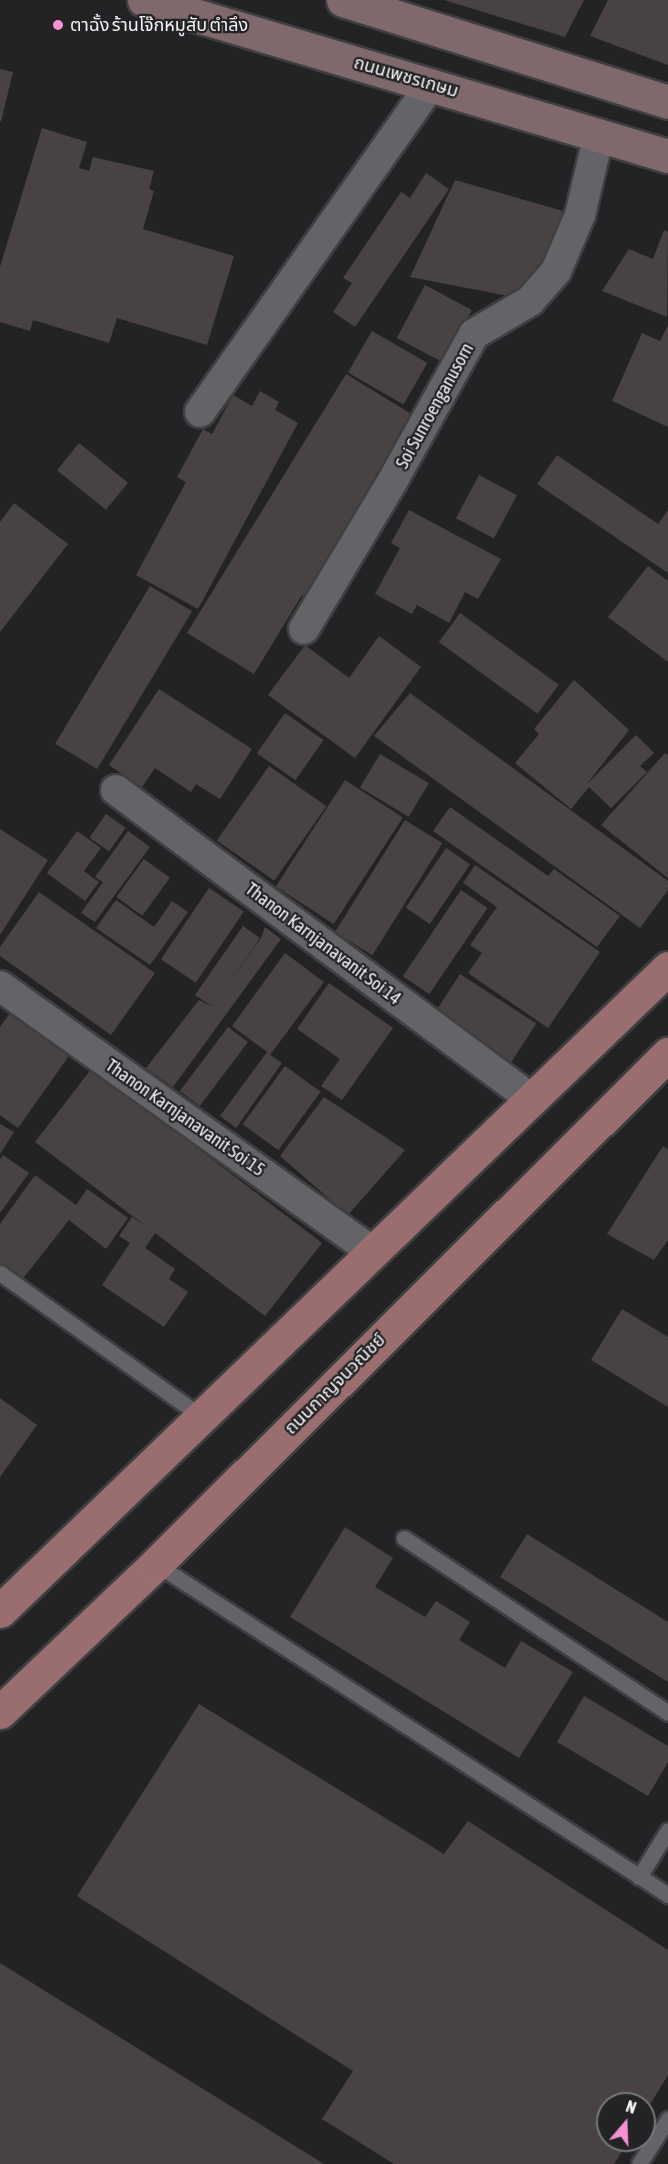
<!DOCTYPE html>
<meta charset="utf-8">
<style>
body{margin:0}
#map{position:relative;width:668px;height:2164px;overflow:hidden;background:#232326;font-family:"Asap Condensed","Noto Sans Thai",sans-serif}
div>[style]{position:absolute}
.building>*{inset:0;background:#484342;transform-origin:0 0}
.roads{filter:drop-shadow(2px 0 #3f3f42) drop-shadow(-2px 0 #3f3f42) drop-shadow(0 2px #3f3f42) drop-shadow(0 -2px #3f3f42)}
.service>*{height:15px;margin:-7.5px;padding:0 7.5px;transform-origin:7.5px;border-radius:7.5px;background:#646468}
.minor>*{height:30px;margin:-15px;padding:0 15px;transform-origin:15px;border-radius:15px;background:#646468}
.secondary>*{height:33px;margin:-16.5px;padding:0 16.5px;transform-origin:16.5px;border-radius:16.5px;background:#7f696c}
.primary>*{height:33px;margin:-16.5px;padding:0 16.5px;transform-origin:16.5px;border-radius:16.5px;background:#9a6e6f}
.dots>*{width:16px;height:16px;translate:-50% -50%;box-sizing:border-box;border:3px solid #232326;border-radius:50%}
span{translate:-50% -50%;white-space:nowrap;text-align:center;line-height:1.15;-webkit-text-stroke:4.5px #232326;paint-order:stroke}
.poi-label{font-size:18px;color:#f4f4f7}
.left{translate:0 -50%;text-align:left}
.street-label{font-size:18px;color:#f4f4f7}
.north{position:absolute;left:596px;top:2092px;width:60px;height:60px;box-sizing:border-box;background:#232326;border:2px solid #77777a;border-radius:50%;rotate:19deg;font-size:16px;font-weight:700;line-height:24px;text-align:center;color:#f4f4f7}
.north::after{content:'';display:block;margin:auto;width:21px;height:27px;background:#f391d5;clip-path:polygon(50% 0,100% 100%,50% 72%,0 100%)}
</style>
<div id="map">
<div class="building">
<i style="clip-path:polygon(444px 0,584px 0,565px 37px)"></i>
<i style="clip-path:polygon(608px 0,668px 0,668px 65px,590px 36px)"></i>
<i style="clip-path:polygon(0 69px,13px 72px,1px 122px,0 121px)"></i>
<i style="clip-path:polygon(42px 128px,87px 142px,79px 168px,89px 171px,93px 157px,154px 171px,149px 189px,154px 191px,143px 229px,234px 256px,207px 345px,117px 318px,109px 343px,33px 320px,30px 331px,0 322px,0 267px)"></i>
<i style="clip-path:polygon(426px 173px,449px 189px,355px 327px,333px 312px,352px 283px,343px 278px,401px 192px,410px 198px)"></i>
<i style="clip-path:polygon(455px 180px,570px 213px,525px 299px,410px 277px)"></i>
<i style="clip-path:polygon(664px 230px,668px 232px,667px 317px,602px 291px,629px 249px,653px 259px)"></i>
<i style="left:425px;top:285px;width:53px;height:60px;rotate:28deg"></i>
<i style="clip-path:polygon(668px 325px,668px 427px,612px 401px,642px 333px,660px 341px)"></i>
<i style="left:372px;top:331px;width:64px;height:48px;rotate:30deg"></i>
<i style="clip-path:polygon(346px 374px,413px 415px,374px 478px,386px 485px,314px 602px,302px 595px,254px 674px,187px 633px)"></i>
<i style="clip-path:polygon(260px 391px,279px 402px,275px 410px,298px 423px,198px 609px,136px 575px,186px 482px,177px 477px,203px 429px,212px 434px,233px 395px,252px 406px)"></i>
<i style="left:79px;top:443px;width:63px;height:35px;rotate:39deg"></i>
<i style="clip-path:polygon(557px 455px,658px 524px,668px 510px,668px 573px,537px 484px)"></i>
<i style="left:479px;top:475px;width:43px;height:49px;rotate:28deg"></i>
<i style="clip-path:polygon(14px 503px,68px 544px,0 632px,0 522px)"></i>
<i style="clip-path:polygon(409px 510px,501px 559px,478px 599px,465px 592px,449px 623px,417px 605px,412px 614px,375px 594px,400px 548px,391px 543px)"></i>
<i style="clip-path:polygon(648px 566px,668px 581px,668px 662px,608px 617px)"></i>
<i style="left:150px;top:586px;width:49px;height:184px;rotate:31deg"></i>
<i style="left:460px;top:613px;width:122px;height:36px;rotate:36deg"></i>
<i style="clip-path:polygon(379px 636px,421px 667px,355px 758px,268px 695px,305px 645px,349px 678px)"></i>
<i style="clip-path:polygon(574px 680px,629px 730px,586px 785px,636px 735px,654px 753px,640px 766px,647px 772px,611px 808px,589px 787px,571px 809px,515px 763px,539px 734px,534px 729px)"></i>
<i style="clip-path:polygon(159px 689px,252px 749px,220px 799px,196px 784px,191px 792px,155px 768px,142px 787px,109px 765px)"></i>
<i style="clip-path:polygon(410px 693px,668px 881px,668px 890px,640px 928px,374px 736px)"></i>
<i style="left:285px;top:713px;width:47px;height:49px;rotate:35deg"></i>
<i style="clip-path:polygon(665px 753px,668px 755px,668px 878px,601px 825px)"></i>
<i style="left:380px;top:754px;width:57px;height:39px;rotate:31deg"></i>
<i style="left:269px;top:766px;width:70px;height:91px;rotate:35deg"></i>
<i style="left:345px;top:780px;width:69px;height:127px;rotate:33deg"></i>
<i style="clip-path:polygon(450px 807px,548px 876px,554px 869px,620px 916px,597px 947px,433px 831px)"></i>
<i style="left:106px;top:814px;width:24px;height:29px;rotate:35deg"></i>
<i style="left:405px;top:820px;width:44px;height:132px;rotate:32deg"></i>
<i style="clip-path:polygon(0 829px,48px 860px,0 935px)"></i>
<i style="clip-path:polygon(77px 831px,101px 848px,84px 871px,99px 882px,85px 901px,47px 873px)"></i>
<i style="clip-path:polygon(128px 831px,150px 847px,95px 922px,81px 913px,103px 882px,95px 877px)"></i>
<i style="left:446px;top:848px;width:29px;height:72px;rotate:34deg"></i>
<i style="left:144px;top:859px;width:32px;height:47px;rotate:36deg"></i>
<i style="clip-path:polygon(475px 865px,600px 952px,548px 1028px,468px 973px,482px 953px,470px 945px,497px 907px,463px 883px)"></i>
<i style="left:209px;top:888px;width:42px;height:86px;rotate:34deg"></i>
<i style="left:461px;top:890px;width:32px;height:104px;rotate:34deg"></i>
<i style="clip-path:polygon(39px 892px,155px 973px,111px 1035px,0 956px,0 947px)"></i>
<i style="clip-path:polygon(116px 900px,154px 927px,172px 901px,188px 912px,150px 965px,96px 928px)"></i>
<i style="clip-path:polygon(243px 926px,260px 938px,228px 985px,261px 938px,265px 927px,281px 939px,173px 1087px,146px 1068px,199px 1000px,213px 1007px,195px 995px)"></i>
<i style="clip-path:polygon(285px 953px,324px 982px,270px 1055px,282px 1063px,236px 1128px,220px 1116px,267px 1052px,232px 1026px)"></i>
<i style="left:460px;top:974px;width:91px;height:47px;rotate:33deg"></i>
<i style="clip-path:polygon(329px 983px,393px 1028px,342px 1100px,321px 1086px,340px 1059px,297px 1029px)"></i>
<i style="clip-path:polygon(13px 1009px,73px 1050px,18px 1128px,0 1115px,0 1027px)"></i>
<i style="left:228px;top:1027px;width:25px;height:80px;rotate:37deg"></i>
<i style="left:285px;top:1066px;width:44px;height:72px;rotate:36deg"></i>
<i style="clip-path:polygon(92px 1068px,322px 1243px,265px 1316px,155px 1233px,145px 1248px,175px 1269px,169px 1279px,188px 1292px,164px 1327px,102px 1285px,130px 1243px,119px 1236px,132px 1217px,147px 1227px,35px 1142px)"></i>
<i style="clip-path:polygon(324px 1097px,405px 1150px,348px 1215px,280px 1156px)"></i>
<i style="clip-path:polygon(0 1124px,14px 1132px,0 1154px)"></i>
<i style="clip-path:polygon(663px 1146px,668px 1150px,668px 1240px,654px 1260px,607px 1234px)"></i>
<i style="clip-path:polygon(3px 1155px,29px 1173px,0 1213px,0 1159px)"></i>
<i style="clip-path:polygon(35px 1175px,76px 1205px,87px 1189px,128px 1218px,106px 1249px,69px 1220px,21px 1281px,0 1263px,0 1224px)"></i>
<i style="clip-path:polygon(622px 1309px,668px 1337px,668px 1407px,591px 1360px)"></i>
<i style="clip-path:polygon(0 1398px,37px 1425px,0 1477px)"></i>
<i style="clip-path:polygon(345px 1527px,393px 1558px,375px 1587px,425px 1617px,436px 1601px,470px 1622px,459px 1640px,505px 1668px,521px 1641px,573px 1672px,519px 1758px,290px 1617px)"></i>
<i style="clip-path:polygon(527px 1534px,668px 1622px,668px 1682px,500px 1577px)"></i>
<i style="clip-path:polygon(584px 1696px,668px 1746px,668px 1762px,648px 1796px,557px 1742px)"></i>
<i style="clip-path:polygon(199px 1704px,444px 1854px,468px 1821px,668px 1950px,668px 2075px,644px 2114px,644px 2104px,608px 2104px,608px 2140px,629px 2140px,614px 2164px,394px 2164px,322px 2119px,353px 2071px,77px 1896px)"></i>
<i style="clip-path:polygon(0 1963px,324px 2164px,0 2164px)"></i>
</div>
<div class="roads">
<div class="service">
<i style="left:0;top:1273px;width:252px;rotate:35.5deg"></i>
<i style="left:404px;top:1538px;width:317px;rotate:33.5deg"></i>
<i style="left:156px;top:1564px;width:610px;rotate:32.88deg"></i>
<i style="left:639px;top:1877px;width:55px;rotate:-58.3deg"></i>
<i style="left:639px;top:2164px;width:54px;rotate:-57.2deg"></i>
</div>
<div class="minor">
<i style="left:200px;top:412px;width:401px;rotate:-54.8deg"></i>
<i style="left:304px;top:629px;width:171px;rotate:-59.1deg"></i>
<i style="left:392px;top:482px;width:169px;rotate:-61deg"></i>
<i style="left:474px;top:334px;width:65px;rotate:-30.5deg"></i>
<i style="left:530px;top:301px;width:40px;rotate:-49deg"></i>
<i style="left:556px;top:271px;width:61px;rotate:-66.8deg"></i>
<i style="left:580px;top:215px;width:83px;rotate:-76.8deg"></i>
<i style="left:116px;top:790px;width:516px;rotate:36.65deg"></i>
<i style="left:0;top:986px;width:455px;rotate:35.5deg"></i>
</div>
<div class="secondary">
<i style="left:144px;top:0;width:547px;rotate:16.58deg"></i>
<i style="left:343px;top:0;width:341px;rotate:17.4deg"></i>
</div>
<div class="primary">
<i style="left:0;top:1611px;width:927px;rotate:-43.91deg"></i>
<i style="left:0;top:1712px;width:215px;rotate:-43.5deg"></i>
<i style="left:156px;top:1564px;width:723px;rotate:-44.89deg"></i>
</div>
</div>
<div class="dots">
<i style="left:58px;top:25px;background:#f391d5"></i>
</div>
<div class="poi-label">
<span class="left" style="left:70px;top:25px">ตาฉั้ง ร้านโจ๊กหมูสับ ตำลึง</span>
</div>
<div class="street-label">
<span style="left:406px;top:77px;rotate:16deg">ถนนเพชรเกษม</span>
<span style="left:435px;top:406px;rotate:-61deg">Soi Sunroenganusorn</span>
<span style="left:323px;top:944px;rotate:37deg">Thanon Karnjanavanit Soi 14</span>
<span style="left:185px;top:1118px;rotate:35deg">Thanon Karnjanavanit Soi 15</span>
<span style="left:335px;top:1384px;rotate:-45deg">ถนนกาญจนวณิชย์</span>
</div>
<div class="north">N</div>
</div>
